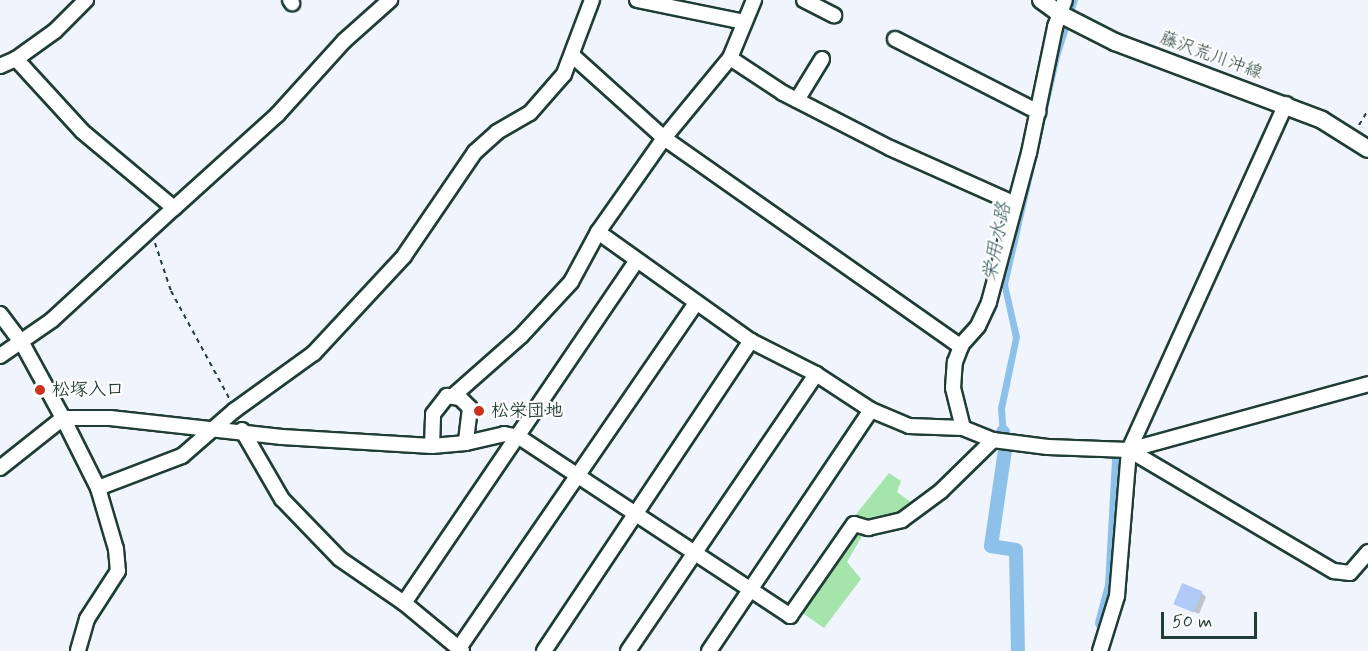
<!DOCTYPE html>
<meta charset="utf-8">
<style>
body{margin:0}
#map{position:relative;width:1368px;height:651px;overflow:hidden;background:#eff4fd;font-family:Mynerve,"Klee One",sans-serif}
div>[style]{position:absolute}
.green>*{inset:0;background:#a5e4ab}
.water>*{inset:0;background:#8dc1ea}
.shadow>*{inset:0;background:#0003}
.canal>*{height:14px;margin:-7px;padding:0 7px;transform-origin:7px;border-radius:7px;background:#8dc1ea}
.building>*{inset:0;background:#afcaf7;transform-origin:0 0}
.path>*{height:2px;margin-top:-1px;transform-origin:0;background:repeating-linear-gradient(90deg,#1f3d34 0 4.5px,transparent 0 9px)}
.roads{filter:drop-shadow(2px 0 #1f3d34) drop-shadow(-2px 0 #1f3d34) drop-shadow(0 2px #1f3d34) drop-shadow(0 -2px #1f3d34)}
.minor>*{height:14px;margin:-7px;padding:0 7px;transform-origin:7px;border-radius:7px;background:#fff}
.major>*{height:16px;margin:-8px;padding:0 8px;transform-origin:8px;border-radius:8px;background:#fff}
.dots>*{width:16px;height:16px;translate:-50% -50%;box-sizing:border-box;border:3px solid #fff;border-radius:50%}
span{translate:-50% -50%;white-space:nowrap;text-align:center;line-height:1.15;-webkit-text-stroke:4.5px #fff;paint-order:stroke}
.street-label{font-size:18px;color:#1f3d34}
.poi-label{font-size:18px;color:#1f3d34;font-weight:700}
.left{translate:0 -50%;text-align:left}
.water-label{font-size:20px;color:#3a5e62;font-style:italic}
.scale{position:absolute;left:1161px;top:612px;width:96px;height:27px;box-sizing:border-box;border:3px solid #1f3d34;border-top:0;padding-left:8px;font-size:18px;line-height:21px;white-space:nowrap;color:#1f3d34;-webkit-text-stroke:4px #fff;paint-order:stroke}
</style>
<div id="map">
<div class="green">
<i style="clip-path:polygon(889px 473px,901px 481px,897px 492px,912px 503px,897px 516px,867px 523px,854px 517px)"></i>
<i style="clip-path:polygon(854px 530px,862px 536px,847px 562px,861px 579px,824px 628px,801px 612px)"></i>
</div>
<div class="water">
<i style="clip-path:polygon(1071px 0,1078px 0,1060px 57px,1008px 285px,1020px 337px,1005px 409px,1008px 451px,1001px 450px,998px 408px,1013px 338px,1002px 287px,1054px 55px)"></i>
</div>
<div class="shadow">
<i style="clip-path:polygon(1201px 592px,1206px 597px,1199px 614px,1175px 603px)"></i>
</div>
<div class="canal">
<i style="left:1003px;top:432px;width:18px;rotate:84deg"></i>
<i style="left:1005px;top:450px;width:97px;rotate:98.3deg"></i>
<i style="left:991px;top:546px;width:25px;rotate:9deg"></i>
<i style="left:1016px;top:550px;width:101px;rotate:88.9deg"></i>
<i style="left:1102px;top:623px;width:38px;rotate:-75deg"></i>
<i style="left:1112px;top:586px;width:127px;rotate:-86.8deg"></i>
</div>
<div class="building">
<i style="left:1182px;top:583px;width:22px;height:23px;rotate:22deg"></i>
</div>
<div class="path">
<i style="left:1359px;top:125px;width:17px;rotate:-59deg"></i>
<i style="left:155px;top:243px;width:51px;rotate:71.6deg"></i>
<i style="left:171px;top:291px;width:122px;rotate:61.5deg"></i>
</div>
<div class="roads">
<div class="minor">
<i style="left:290px;top:0;width:4px;rotate:56deg"></i>
<i style="left:637px;top:0;width:109px;rotate:11.6deg"></i>
<i style="left:804px;top:0;width:34px;rotate:27deg"></i>
<i style="left:895px;top:39px;width:161px;rotate:27deg"></i>
<i style="left:573px;top:56px;width:122px;rotate:42deg"></i>
<i style="left:664px;top:138px;width:363px;rotate:35.1deg"></i>
<i style="left:730px;top:58px;width:64px;rotate:33.4deg"></i>
<i style="left:783px;top:93px;width:120px;rotate:27.2deg"></i>
<i style="left:890px;top:148px;width:137px;rotate:24.1deg"></i>
<i style="left:0;top:66px;width:17px;rotate:-24deg"></i>
<i style="left:797px;top:100px;width:48px;rotate:-58.6deg"></i>
<i style="left:174px;top:208px;width:139px;rotate:-42.1deg"></i>
<i style="left:277px;top:115px;width:100px;rotate:-47.8deg"></i>
<i style="left:344px;top:41px;width:62px;rotate:-41.7deg"></i>
<i style="left:598px;top:232px;width:188px;rotate:35.5deg"></i>
<i style="left:751px;top:341px;width:73px;rotate:26.9deg"></i>
<i style="left:816px;top:374px;width:66px;rotate:33.2deg"></i>
<i style="left:871px;top:410px;width:41px;rotate:22.8deg"></i>
<i style="left:909px;top:426px;width:54px;rotate:2.1deg"></i>
<i style="left:963px;top:428px;width:32px;rotate:22deg"></i>
<i style="left:993px;top:440px;width:55px;rotate:7.3deg"></i>
<i style="left:1048px;top:447px;width:81px;rotate:2.1deg"></i>
<i style="left:1129px;top:450px;width:248px;rotate:-15.4deg"></i>
<i style="left:0;top:314px;width:36px;rotate:53deg"></i>
<i style="left:22px;top:343px;width:85px;rotate:61.3deg"></i>
<i style="left:63px;top:418px;width:47px"></i>
<i style="left:110px;top:418px;width:173px;rotate:6.3deg"></i>
<i style="left:282px;top:437px;width:150px;rotate:3.4deg"></i>
<i style="left:432px;top:446px;width:34px;rotate:-5deg"></i>
<i style="left:466px;top:443px;width:39px;rotate:-13deg"></i>
<i style="left:504px;top:434px;width:15px;rotate:11deg"></i>
<i style="left:519px;top:437px;width:325px;rotate:33.4deg"></i>
<i style="left:790px;top:616px;width:112px;rotate:-55.2deg"></i>
<i style="left:854px;top:524px;width:15px;rotate:16deg"></i>
<i style="left:868px;top:528px;width:35px;rotate:-13deg"></i>
<i style="left:902px;top:520px;width:49px;rotate:-36.6deg"></i>
<i style="left:941px;top:491px;width:73px;rotate:-44.4deg"></i>
<i style="left:0;top:356px;width:63px;rotate:-34.7deg"></i>
<i style="left:52px;top:320px;width:166px;rotate:-42.6deg"></i>
<i style="left:174px;top:208px;width:120px;rotate:-140.1deg"></i>
<i style="left:82px;top:131px;width:98px;rotate:-132.5deg"></i>
<i style="left:16px;top:59px;width:48px;rotate:-35.7deg"></i>
<i style="left:55px;top:31px;width:44px;rotate:-45deg"></i>
<i style="left:453px;top:396px;width:91px;rotate:-41.4deg"></i>
<i style="left:521px;top:336px;width:74px;rotate:-47.2deg"></i>
<i style="left:571px;top:282px;width:57px;rotate:-61.6deg"></i>
<i style="left:598px;top:232px;width:115px;rotate:-54.9deg"></i>
<i style="left:664px;top:138px;width:104px;rotate:-50.5deg"></i>
<i style="left:730px;top:58px;width:63px;rotate:-67.5deg"></i>
<i style="left:963px;top:428px;width:41px;rotate:-104deg"></i>
<i style="left:953px;top:388px;width:26px;rotate:-86deg"></i>
<i style="left:955px;top:362px;width:19px;rotate:-69deg"></i>
<i style="left:962px;top:344px;width:24px;rotate:-48deg"></i>
<i style="left:978px;top:326px;width:26px;rotate:-65deg"></i>
<i style="left:989px;top:302px;width:154px;rotate:-75deg"></i>
<i style="left:1029px;top:153px;width:129px;rotate:-78.3deg"></i>
<i style="left:1055px;top:27px;width:29px;rotate:-70deg"></i>
<i style="left:242px;top:430px;width:80px;rotate:59.9deg"></i>
<i style="left:282px;top:499px;width:83px;rotate:46deg"></i>
<i style="left:340px;top:559px;width:78px;rotate:34.5deg"></i>
<i style="left:432px;top:446px;width:32px;rotate:-88deg"></i>
<i style="left:433px;top:414px;width:23px;rotate:-52deg"></i>
<i style="left:447px;top:396px;width:13px;rotate:9deg"></i>
<i style="left:460px;top:398px;width:14px;rotate:45deg"></i>
<i style="left:470px;top:408px;width:35px;rotate:97deg"></i>
<i style="left:1129px;top:450px;width:238px;rotate:30.6deg"></i>
<i style="left:1334px;top:571px;width:16px;rotate:7deg"></i>
<i style="left:1350px;top:573px;width:28px;rotate:-49deg"></i>
<i style="left:0;top:468px;width:80px;rotate:-38.4deg"></i>
<i style="left:63px;top:418px;width:78px;rotate:63.4deg"></i>
<i style="left:98px;top:488px;width:64px;rotate:73.6deg"></i>
<i style="left:116px;top:549px;width:22px;rotate:85deg"></i>
<i style="left:118px;top:571px;width:57px;rotate:122.9deg"></i>
<i style="left:87px;top:619px;width:33px;rotate:106deg"></i>
<i style="left:98px;top:488px;width:90px;rotate:-20.9deg"></i>
<i style="left:182px;top:456px;width:70px;rotate:-41deg"></i>
<i style="left:235px;top:410px;width:97px;rotate:-35.8deg"></i>
<i style="left:314px;top:353px;width:132px;rotate:-47.1deg"></i>
<i style="left:404px;top:256px;width:126px;rotate:-55.7deg"></i>
<i style="left:475px;top:152px;width:30px;rotate:-42deg"></i>
<i style="left:497px;top:132px;width:38px;rotate:-30deg"></i>
<i style="left:530px;top:113px;width:52px;rotate:-48.9deg"></i>
<i style="left:564px;top:74px;width:79px;rotate:-69.3deg"></i>
<i style="left:459px;top:648px;width:417px;rotate:-55.5deg"></i>
<i style="left:462px;top:651px;width:75px;rotate:-140.4deg"></i>
<i style="left:404px;top:603px;width:413px;rotate:-55.8deg"></i>
<i style="left:544px;top:651px;width:373px;rotate:-56.3deg"></i>
<i style="left:628px;top:651px;width:335px;rotate:-55.8deg"></i>
<i style="left:709px;top:651px;width:290px;rotate:-56.1deg"></i>
<i style="left:1100px;top:651px;width:58px;rotate:-72.8deg"></i>
<i style="left:1117px;top:596px;width:146px;rotate:-85.3deg"></i>
<i style="left:1129px;top:450px;width:380px;rotate:-65.6deg"></i>
</div>
<div class="major">
<i style="left:1041px;top:0;width:24px;rotate:36deg"></i>
<i style="left:1060px;top:14px;width:62px;rotate:27deg"></i>
<i style="left:1115px;top:42px;width:221px;rotate:20.6deg"></i>
<i style="left:1322px;top:120px;width:54px;rotate:32.2deg"></i>
</div>
</div>
<div class="dots">
<i style="left:40px;top:390px;background:#c8321e"></i>
<i style="left:479px;top:411px;background:#c8321e"></i>
</div>
<div class="street-label">
<span style="left:1211px;top:56px;rotate:20deg">藤沢荒川沖線</span>
</div>
<div class="poi-label">
<span class="left" style="left:52px;top:390px">松塚入口</span>
<span class="left" style="left:491px;top:411px">松栄団地</span>
</div>
<div class="water-label">
<span style="left:997px;top:242px;rotate:-79deg">栄用水路</span>
</div>
<div class="scale">50 m</div>
</div>
